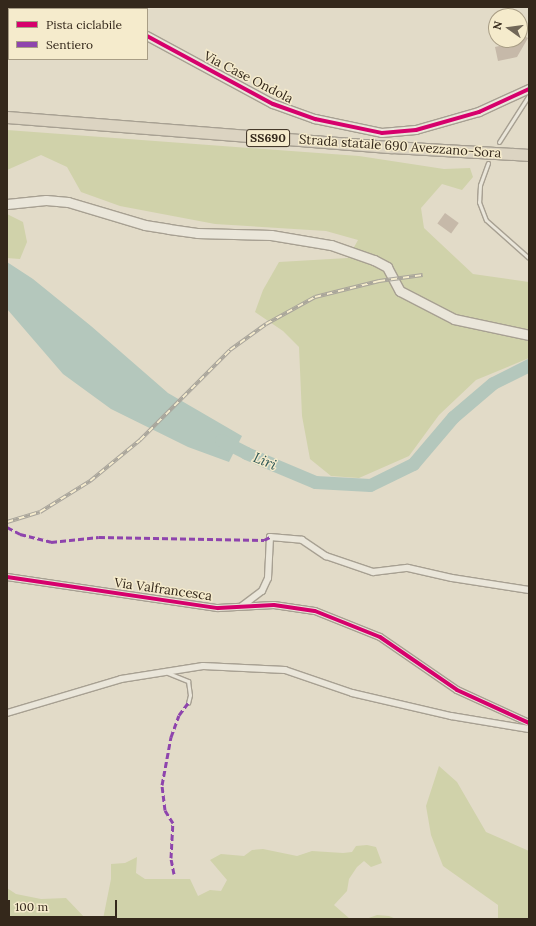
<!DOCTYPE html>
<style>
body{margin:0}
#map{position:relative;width:536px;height:926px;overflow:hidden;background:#e2dbc8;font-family:Lora,serif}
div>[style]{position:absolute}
.green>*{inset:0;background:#d0d2aa}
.water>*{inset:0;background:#b4c7bc}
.river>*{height:13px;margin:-6.5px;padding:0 6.5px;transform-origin:6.5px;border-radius:6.5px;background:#b4c7bc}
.building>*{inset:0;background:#c6b9a9;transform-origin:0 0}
.roads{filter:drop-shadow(1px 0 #a7a092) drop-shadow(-1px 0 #a7a092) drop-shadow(0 1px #a7a092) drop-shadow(0 -1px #a7a092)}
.service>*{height:3px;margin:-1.5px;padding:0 1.5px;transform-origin:1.5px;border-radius:1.5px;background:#eae6da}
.minor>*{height:6px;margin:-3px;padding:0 3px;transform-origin:3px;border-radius:3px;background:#eae6da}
.tertiary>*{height:8px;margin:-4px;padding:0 4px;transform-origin:4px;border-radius:4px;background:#eae6da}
.secondary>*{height:9px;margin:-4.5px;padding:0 4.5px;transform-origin:4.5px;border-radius:4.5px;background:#eae6da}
.trunk>*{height:11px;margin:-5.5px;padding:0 5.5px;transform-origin:5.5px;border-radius:5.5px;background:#dcd4c2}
.rail>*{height:3.5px;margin-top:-1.75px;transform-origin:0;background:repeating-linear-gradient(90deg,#f5ebcc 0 6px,#a9a59b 0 12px);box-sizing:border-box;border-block:1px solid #a9a59b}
.quiet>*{height:3px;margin-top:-1.5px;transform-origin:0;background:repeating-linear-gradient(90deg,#8e44ad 0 6px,transparent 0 9px)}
.cycleway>*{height:4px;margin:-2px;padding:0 2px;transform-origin:2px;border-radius:2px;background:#d6006c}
span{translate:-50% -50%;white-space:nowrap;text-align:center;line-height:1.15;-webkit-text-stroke:3px #f5ebcc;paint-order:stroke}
.shield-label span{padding:1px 3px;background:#f5ebcc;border:1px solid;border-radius:3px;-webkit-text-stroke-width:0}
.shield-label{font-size:12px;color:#34281b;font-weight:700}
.street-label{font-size:13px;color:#34281b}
.water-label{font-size:14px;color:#2a5453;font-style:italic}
.frame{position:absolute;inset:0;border:8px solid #34281b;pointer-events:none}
.legend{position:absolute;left:8px;top:8px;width:140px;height:52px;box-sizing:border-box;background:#f5ebcc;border:1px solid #a89d85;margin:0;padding:5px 7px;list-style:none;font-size:12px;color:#34281b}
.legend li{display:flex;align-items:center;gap:8px;height:20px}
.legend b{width:20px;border:1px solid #a89d85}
.north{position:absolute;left:488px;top:8px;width:40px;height:40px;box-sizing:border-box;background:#f5ebcc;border:1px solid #a89d85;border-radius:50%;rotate:284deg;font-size:11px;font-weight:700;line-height:16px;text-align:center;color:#34281b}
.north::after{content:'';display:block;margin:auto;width:14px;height:18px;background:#716758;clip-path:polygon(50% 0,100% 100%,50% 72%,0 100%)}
.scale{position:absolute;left:8px;top:900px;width:109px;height:18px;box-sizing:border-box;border:2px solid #34281b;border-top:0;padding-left:5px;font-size:12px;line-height:14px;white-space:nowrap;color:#34281b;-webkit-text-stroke:3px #f5ebcc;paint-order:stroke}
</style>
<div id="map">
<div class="green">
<i style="clip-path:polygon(7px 130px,359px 156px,444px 169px,470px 168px,473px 177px,462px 190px,442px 184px,421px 208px,424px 228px,473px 274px,529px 282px,529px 358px,476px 380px,439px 415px,409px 456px,359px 478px,331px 476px,310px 459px,302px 416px,299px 347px,283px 331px,255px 312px,263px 290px,279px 262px,348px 258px,358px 240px,326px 231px,215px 224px,120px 206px,81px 192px,67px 167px,41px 155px,7px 170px)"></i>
<i style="clip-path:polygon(7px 214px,23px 222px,27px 242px,20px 259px,7px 258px)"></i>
<i style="clip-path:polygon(439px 766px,457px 782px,486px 832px,529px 851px,529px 919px,498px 919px,498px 905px,443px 866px,431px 835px,426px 806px)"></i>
<i style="clip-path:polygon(367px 845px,376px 847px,382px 863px,371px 867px,364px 861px,357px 867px,349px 879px,347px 891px,334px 905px,350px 919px,103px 919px,111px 879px,111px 864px,125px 863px,137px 857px,136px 873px,145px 879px,190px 879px,198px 896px,210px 890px,221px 891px,227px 880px,210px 860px,221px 854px,244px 856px,252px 850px,263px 849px,297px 856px,312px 851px,343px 853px,352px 852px,356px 846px)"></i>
<i style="clip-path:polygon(7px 888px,16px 894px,41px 899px,66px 898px,86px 919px,7px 919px)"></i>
<i style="clip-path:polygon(377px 915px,389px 916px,396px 919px,366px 919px)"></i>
</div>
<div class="water">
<i style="clip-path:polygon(7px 262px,33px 279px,91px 326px,168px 393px,242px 436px,229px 462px,188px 447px,111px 409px,63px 374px,7px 309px)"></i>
</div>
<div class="river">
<i style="left:221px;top:440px;width:28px;rotate:27deg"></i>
<i style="left:246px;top:453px;width:75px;rotate:22.8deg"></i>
<i style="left:315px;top:482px;width:55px;rotate:3.1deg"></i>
<i style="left:370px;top:485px;width:48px;rotate:-26deg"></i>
<i style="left:413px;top:464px;width:62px;rotate:-49.6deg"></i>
<i style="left:453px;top:417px;width:52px;rotate:-40.4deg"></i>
<i style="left:493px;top:383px;width:40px;rotate:-26.6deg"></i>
</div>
<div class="building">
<i style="clip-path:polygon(520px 34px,528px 38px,517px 57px,498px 61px,495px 47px,508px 44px,510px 40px,520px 40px)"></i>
<i style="left:445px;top:213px;width:17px;height:13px;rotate:36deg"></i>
</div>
<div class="roads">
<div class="service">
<i style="left:499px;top:142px;width:56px;rotate:-57.4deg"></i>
<i style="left:488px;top:163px;width:23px;rotate:110deg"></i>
<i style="left:480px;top:185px;width:17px;rotate:93deg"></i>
<i style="left:479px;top:202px;width:19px;rotate:69deg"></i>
<i style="left:486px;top:220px;width:57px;rotate:41.5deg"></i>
<i style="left:168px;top:673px;width:22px;rotate:22deg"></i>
<i style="left:188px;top:681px;width:14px;rotate:82deg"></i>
<i style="left:190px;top:695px;width:8px;rotate:104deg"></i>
</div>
<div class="minor">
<i style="left:7px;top:577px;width:213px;rotate:8.4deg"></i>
<i style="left:218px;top:608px;width:56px;rotate:-3.1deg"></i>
<i style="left:274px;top:605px;width:41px;rotate:8.3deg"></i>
<i style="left:315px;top:611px;width:70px;rotate:21.8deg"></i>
<i style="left:380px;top:637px;width:93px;rotate:34.5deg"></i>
<i style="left:457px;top:690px;width:79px;rotate:24.6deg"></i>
<i style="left:242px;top:606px;width:25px;rotate:-37deg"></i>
<i style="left:262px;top:591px;width:14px;rotate:-65deg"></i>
<i style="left:268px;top:578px;width:41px;rotate:-87.2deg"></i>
<i style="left:270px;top:537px;width:32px;rotate:5deg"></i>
<i style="left:302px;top:540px;width:29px;rotate:34deg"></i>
<i style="left:326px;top:556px;width:50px;rotate:18.8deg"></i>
<i style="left:373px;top:572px;width:35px;rotate:-7deg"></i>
<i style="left:408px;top:568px;width:45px;rotate:12.8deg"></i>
<i style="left:452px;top:578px;width:78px;rotate:8.9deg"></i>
<i style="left:7px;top:713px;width:119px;rotate:-16.6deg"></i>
<i style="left:121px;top:679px;width:83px;rotate:-9deg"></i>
<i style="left:203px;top:666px;width:82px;rotate:2.8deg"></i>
<i style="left:285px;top:670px;width:71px;rotate:18.9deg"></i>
<i style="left:352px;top:693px;width:102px;rotate:13.1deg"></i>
<i style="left:451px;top:716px;width:79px;rotate:9.5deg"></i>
</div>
<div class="tertiary">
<i style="left:95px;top:7px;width:4px;rotate:27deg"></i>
<i style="left:147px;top:36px;width:143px;rotate:28.4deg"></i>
<i style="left:273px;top:104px;width:45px;rotate:19.7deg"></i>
<i style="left:315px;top:119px;width:68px;rotate:11.8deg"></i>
<i style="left:382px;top:133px;width:34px;rotate:-5deg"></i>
<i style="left:416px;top:130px;width:66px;rotate:-15.9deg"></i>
<i style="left:479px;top:112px;width:55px;rotate:-24.7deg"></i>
</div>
<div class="secondary">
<i style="left:7px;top:204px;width:39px;rotate:-6deg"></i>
<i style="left:46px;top:200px;width:22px;rotate:5deg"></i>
<i style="left:68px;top:202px;width:80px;rotate:16.6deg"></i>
<i style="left:145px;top:225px;width:24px;rotate:9deg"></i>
<i style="left:169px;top:229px;width:28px;rotate:8deg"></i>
<i style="left:197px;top:233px;width:74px;rotate:1.5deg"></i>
<i style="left:271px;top:235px;width:61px;rotate:9.5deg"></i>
<i style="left:331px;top:245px;width:46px;rotate:19.2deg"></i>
<i style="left:374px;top:260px;width:15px;rotate:28deg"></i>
<i style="left:387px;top:267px;width:27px;rotate:62deg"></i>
<i style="left:400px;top:291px;width:61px;rotate:27.4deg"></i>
<i style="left:454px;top:319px;width:77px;rotate:12deg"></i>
</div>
<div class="trunk">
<i style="left:7px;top:117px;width:386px;rotate:4.5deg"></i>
<i style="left:392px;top:147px;width:137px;rotate:3.3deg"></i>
</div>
</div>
<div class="rail">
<i style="left:7px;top:522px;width:34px;rotate:-17deg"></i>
<i style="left:40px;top:512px;width:59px;rotate:-31.8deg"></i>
<i style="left:90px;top:481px;width:65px;rotate:-39.4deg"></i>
<i style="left:140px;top:440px;width:127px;rotate:-45deg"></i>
<i style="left:230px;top:350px;width:44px;rotate:-35.8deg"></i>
<i style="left:266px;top:324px;width:56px;rotate:-28.9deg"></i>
<i style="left:315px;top:297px;width:66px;rotate:-14deg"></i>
<i style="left:379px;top:281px;width:44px;rotate:-7.8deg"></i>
</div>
<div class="quiet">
<i style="left:7px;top:527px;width:15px;rotate:28deg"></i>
<i style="left:20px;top:534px;width:32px;rotate:14deg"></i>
<i style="left:51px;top:542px;width:48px;rotate:-5.9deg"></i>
<i style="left:99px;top:537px;width:165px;rotate:1deg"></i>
<i style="left:264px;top:540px;width:7px;rotate:-27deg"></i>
<i style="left:174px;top:874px;width:16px;rotate:-101deg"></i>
<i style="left:171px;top:858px;width:35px;rotate:-87deg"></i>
<i style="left:173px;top:823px;width:15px;rotate:-122deg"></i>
<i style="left:165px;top:810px;width:25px;rotate:-97deg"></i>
<i style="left:162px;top:785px;width:49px;rotate:-79.4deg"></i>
<i style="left:171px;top:737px;width:23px;rotate:-70deg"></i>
<i style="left:179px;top:715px;width:15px;rotate:-53deg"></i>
</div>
<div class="cycleway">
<i style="left:147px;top:36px;width:143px;rotate:28.4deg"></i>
<i style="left:273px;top:104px;width:45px;rotate:19.7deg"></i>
<i style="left:315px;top:119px;width:68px;rotate:11.8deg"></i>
<i style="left:382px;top:133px;width:34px;rotate:-5deg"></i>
<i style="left:416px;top:130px;width:66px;rotate:-15.9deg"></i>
<i style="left:479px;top:112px;width:55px;rotate:-24.7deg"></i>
<i style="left:7px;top:577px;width:213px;rotate:8.4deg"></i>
<i style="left:218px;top:608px;width:56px;rotate:-3.1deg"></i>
<i style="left:274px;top:605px;width:41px;rotate:8.3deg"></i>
<i style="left:315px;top:611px;width:70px;rotate:21.8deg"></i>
<i style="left:380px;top:637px;width:93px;rotate:34.5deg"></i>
<i style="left:457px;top:690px;width:79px;rotate:24.6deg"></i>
</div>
<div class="shield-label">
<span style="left:268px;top:138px">SS690</span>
</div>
<div class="street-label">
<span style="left:248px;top:78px;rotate:27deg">Via Case Ondola</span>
<span style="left:400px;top:147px;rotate:4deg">Strada statale 690 Avezzano-Sora</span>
<span style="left:163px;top:590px;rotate:8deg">Via Valfrancesca</span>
</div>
<div class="water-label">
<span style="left:265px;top:461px;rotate:23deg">Liri</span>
</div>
<div class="frame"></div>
<ul class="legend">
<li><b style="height:5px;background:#d6006c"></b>Pista ciclabile</li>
<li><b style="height:5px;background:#8e44ad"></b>Sentiero</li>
</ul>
<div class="north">N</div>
<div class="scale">100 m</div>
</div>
